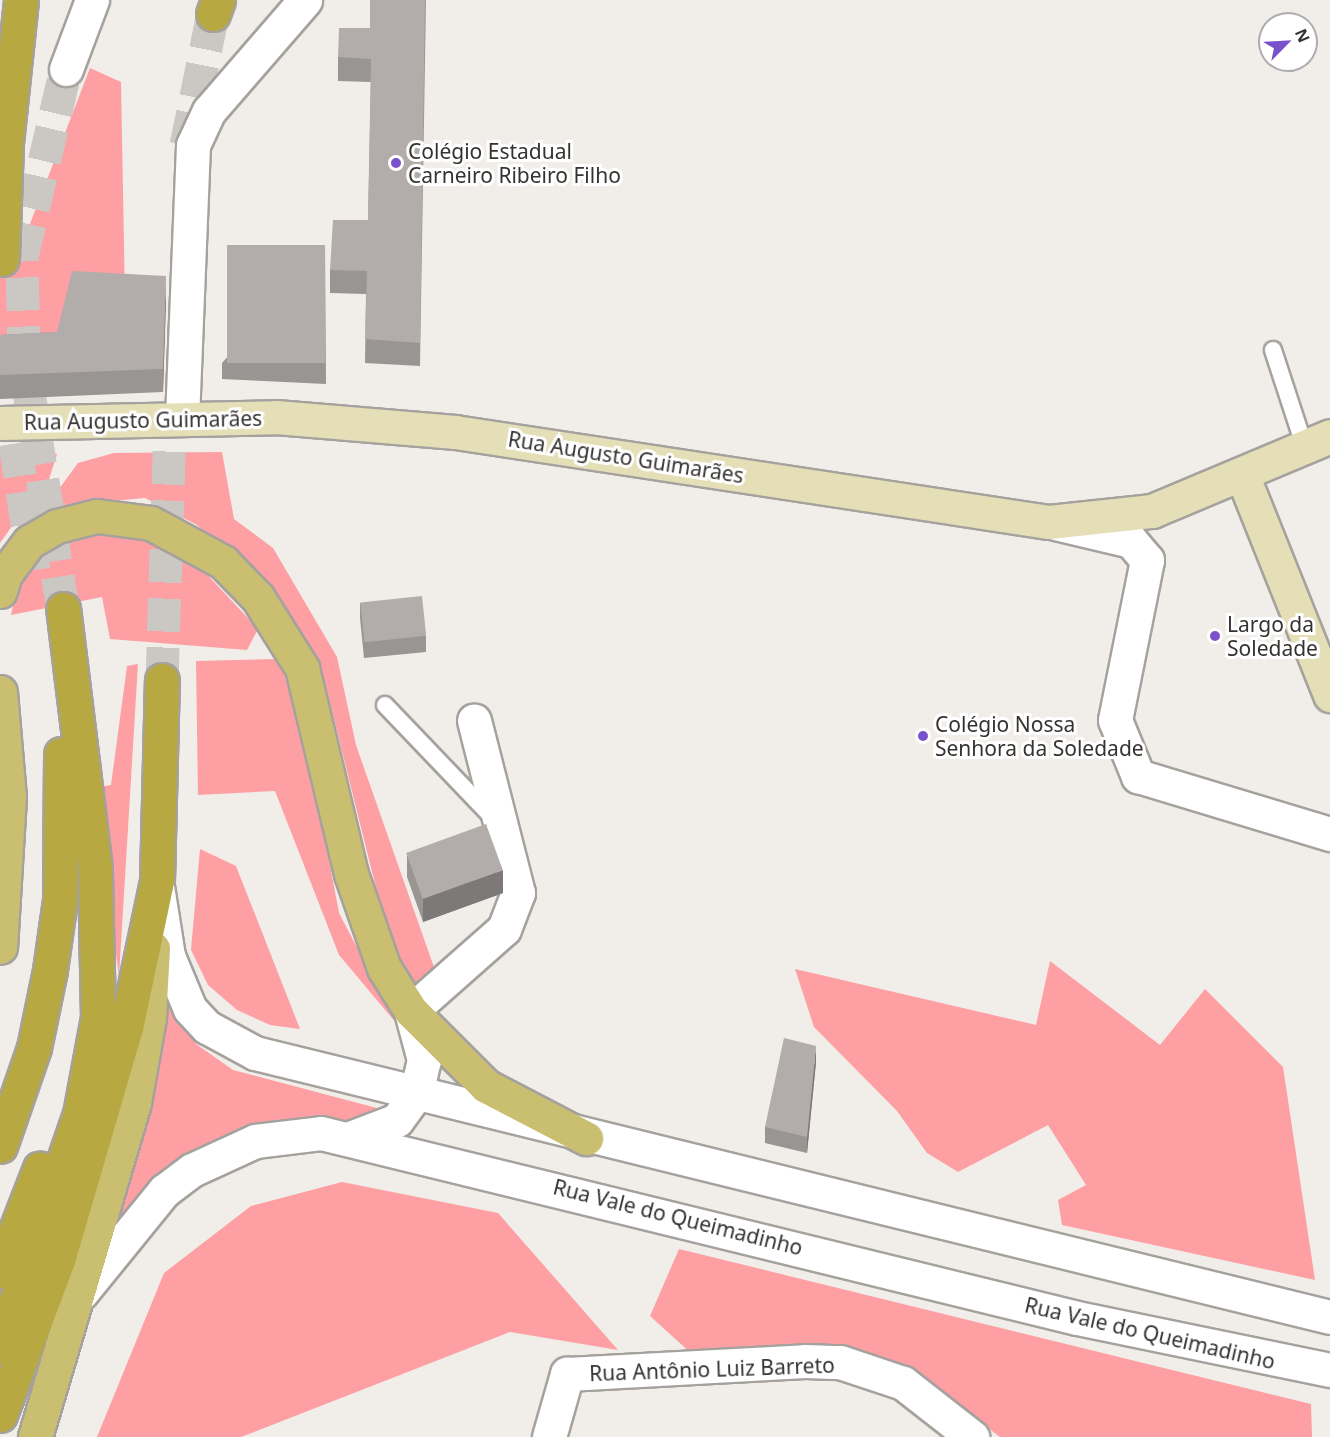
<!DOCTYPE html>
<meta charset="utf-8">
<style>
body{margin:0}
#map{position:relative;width:1330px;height:1437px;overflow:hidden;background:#f1ede9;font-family:"Noto Sans",sans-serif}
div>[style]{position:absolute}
.green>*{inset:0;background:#fe9fa4}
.trunk-tunnel>*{height:33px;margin-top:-16.5px;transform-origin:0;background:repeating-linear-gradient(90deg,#cbc8c4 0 33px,transparent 0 49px)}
.roads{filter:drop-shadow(2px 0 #a5a29e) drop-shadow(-2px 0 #a5a29e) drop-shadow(0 2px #a5a29e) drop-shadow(0 -2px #a5a29e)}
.service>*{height:16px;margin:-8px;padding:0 8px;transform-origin:8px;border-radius:8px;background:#fff}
.minor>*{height:33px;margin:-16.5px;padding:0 16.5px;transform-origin:16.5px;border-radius:16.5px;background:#fff}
.tertiary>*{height:33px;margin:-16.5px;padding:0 16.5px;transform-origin:16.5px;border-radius:16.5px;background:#fff}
.secondary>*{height:33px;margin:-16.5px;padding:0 16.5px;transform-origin:16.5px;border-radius:16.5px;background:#e5dfb8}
.primary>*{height:33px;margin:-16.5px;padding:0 16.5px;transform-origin:16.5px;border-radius:16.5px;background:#cabe71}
.trunk>*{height:33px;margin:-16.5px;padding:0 16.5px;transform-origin:16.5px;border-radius:16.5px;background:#b8a842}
.wall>*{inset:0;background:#999593}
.shaded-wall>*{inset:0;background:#7d7978}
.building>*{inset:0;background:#b2adab;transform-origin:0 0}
.dots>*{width:16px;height:16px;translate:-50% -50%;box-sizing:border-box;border:3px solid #fff;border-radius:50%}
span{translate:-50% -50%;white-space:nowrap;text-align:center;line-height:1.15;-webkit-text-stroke:6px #fff;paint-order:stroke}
.poi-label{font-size:21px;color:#343331}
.left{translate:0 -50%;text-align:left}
.street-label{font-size:21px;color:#343331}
.north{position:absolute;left:1258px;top:12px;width:60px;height:60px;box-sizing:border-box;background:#fff;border:2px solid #aeadad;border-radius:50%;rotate:66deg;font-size:16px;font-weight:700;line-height:24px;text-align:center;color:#343331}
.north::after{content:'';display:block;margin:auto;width:21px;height:27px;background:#7a51ca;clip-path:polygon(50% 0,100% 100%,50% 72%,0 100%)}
</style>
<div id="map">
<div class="green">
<i style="clip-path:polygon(90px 68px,121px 82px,125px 300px,0 398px,0 264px,13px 268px)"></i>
<i style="clip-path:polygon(0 451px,57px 454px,39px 511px,12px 526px,0 543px)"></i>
<i style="clip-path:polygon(222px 452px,234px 519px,273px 548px,337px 657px,356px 745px,436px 973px,412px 986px,390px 944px,325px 683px,289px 612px,197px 525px,145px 498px,57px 506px,56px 493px,78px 463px,114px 453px)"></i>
<i style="clip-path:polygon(120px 532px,188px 554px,258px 629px,247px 650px,110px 639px,102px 597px,11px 615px,19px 577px,71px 537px)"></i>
<i style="clip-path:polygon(279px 659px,307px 743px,339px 913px,397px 1024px,339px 955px,275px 791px,198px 795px,196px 661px)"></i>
<i style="clip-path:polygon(138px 664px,119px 976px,93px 788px,111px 785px,127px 666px)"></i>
<i style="clip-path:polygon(200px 849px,236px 866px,300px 1029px,270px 1025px,237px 1010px,208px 985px,191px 950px)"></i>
<i style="clip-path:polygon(1050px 961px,1160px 1045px,1205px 989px,1283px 1067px,1315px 1280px,1062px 1225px,1058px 1200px,1086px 1185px,1048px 1125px,958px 1172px,927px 1153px,897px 1111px,814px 1027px,795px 969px,1036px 1025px)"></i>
<i style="clip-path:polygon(170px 1003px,196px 1044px,233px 1070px,388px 1111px,363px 1121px,169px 1167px,114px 1224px)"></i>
<i style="clip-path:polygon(342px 1182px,498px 1213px,618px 1350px,510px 1332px,241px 1437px,97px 1437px,164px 1273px,251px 1206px)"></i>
<i style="clip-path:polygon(679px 1249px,1311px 1404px,1312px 1437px,1000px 1437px,912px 1369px,845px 1350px,693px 1355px,650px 1316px)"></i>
</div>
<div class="trunk-tunnel">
<i style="left:186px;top:145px;width:134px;rotate:-78.4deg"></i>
<i style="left:15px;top:443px;width:128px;rotate:81.5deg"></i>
<i style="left:63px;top:609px;width:253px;rotate:-98.9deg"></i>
<i style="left:24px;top:359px;width:103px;rotate:-91.1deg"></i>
<i style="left:22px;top:256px;width:192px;rotate:-76.8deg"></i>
<i style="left:162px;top:680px;width:289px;rotate:-88.2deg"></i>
</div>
<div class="roads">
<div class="service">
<i style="left:1273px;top:350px;width:103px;rotate:71.9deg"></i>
<i style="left:385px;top:705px;width:155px;rotate:46.3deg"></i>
</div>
<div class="minor">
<i style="left:66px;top:69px;width:74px;rotate:-69.4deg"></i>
<i style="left:182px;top:419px;width:274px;rotate:-87.7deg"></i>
<i style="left:193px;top:145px;width:38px;rotate:-65deg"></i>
<i style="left:209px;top:111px;width:147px;rotate:-49.1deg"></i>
<i style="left:1055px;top:523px;width:78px;rotate:13.3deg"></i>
<i style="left:1131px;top:541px;width:25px;rotate:50deg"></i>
<i style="left:1147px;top:560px;width:163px;rotate:101.3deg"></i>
<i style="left:1115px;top:720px;width:61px;rotate:67.7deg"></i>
<i style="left:1138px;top:776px;width:201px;rotate:16.8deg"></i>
<i style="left:411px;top:1011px;width:124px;rotate:-41.4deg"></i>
<i style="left:504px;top:929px;width:39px;rotate:-69deg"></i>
<i style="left:518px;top:893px;width:178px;rotate:-104.3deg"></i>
<i style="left:549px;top:1437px;width:66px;rotate:-74.1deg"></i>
<i style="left:567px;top:1374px;width:238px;rotate:-3.1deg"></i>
<i style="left:805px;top:1361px;width:35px;rotate:2deg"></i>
<i style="left:840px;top:1362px;width:66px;rotate:18.4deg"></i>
<i style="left:903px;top:1383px;width:88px;rotate:38deg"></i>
</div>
<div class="tertiary">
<i style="left:157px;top:886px;width:71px;rotate:81.1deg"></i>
<i style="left:168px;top:956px;width:57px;rotate:67.5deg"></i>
<i style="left:190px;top:1009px;width:25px;rotate:47deg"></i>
<i style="left:207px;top:1027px;width:55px;rotate:28.4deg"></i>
<i style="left:255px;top:1053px;width:1107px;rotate:13.8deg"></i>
<i style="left:353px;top:1137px;width:47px;rotate:-21.1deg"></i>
<i style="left:397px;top:1120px;width:32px;rotate:-54deg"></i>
<i style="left:416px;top:1094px;width:35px;rotate:-77deg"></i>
<i style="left:424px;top:1060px;width:51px;rotate:-104.9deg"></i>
<i style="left:81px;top:1293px;width:132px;rotate:-50.9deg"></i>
<i style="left:164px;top:1191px;width:35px;rotate:-37deg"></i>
<i style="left:192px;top:1170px;width:69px;rotate:-24.7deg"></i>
<i style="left:255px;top:1141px;width:66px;rotate:-6.9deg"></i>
<i style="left:321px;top:1133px;width:778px;rotate:13.75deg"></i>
<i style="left:1077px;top:1318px;width:258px;rotate:11.6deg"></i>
</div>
<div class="secondary">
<i style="left:0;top:423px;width:276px;rotate:-1.2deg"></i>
<i style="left:276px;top:417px;width:180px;rotate:4.8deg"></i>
<i style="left:455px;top:432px;width:601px;rotate:8.62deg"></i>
<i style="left:1049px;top:522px;width:104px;rotate:-6.1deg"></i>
<i style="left:1152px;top:511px;width:193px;rotate:-22.8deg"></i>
<i style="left:1243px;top:477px;width:235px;rotate:68.2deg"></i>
</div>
<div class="primary">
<i style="left:0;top:591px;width:18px;rotate:-74deg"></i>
<i style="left:5px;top:574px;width:40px;rotate:-53deg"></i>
<i style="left:29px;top:542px;width:32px;rotate:-30deg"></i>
<i style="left:57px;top:526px;width:41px;rotate:-14deg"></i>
<i style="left:97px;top:516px;width:54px;rotate:7.4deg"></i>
<i style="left:151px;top:523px;width:82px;rotate:28.4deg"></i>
<i style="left:223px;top:562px;width:50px;rotate:45.8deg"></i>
<i style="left:258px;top:598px;width:83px;rotate:57.8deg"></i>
<i style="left:302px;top:668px;width:212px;rotate:76.6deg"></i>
<i style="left:351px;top:874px;width:100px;rotate:70.7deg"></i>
<i style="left:384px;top:968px;width:51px;rotate:57.9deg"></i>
<i style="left:411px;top:1011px;width:106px;rotate:45deg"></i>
<i style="left:486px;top:1086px;width:113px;rotate:27.5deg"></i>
<i style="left:0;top:692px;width:105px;rotate:85.1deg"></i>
<i style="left:9px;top:797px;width:150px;rotate:93.4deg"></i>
<i style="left:35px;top:1437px;width:349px;rotate:-73.5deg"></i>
<i style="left:134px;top:1102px;width:85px;rotate:-79.9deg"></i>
<i style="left:149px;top:1018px;width:70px;rotate:-86.7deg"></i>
</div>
<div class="trunk">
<i style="left:213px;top:14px;width:15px;rotate:-70deg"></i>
<i style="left:2px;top:259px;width:116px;rotate:-88deg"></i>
<i style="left:6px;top:143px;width:144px;rotate:-84deg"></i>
<i style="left:0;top:1146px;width:104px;rotate:-70.9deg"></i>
<i style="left:34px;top:1048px;width:80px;rotate:-78.4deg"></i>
<i style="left:50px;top:970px;width:71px;rotate:-81.9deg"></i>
<i style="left:60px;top:900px;width:146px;rotate:-89.6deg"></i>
<i style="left:0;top:1271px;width:110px;rotate:-68.8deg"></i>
<i style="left:0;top:1347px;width:246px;rotate:-71.1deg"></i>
<i style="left:80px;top:1114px;width:99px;rotate:-79.5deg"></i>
<i style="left:98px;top:1017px;width:149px;rotate:-91.2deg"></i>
<i style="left:95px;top:868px;width:261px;rotate:-97deg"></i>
<i style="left:0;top:1415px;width:165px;rotate:-69.5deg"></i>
<i style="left:58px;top:1260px;width:242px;rotate:-73.7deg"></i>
<i style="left:126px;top:1028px;width:150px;rotate:-78.1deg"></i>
<i style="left:157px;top:881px;width:201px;rotate:-88.6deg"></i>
</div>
</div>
<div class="wall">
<i style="clip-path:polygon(426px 0,420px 366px,365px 363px,366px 294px,330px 293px,330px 270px,368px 220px,371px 82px,338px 81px,338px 57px,370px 28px)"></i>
<i style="clip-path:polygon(325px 245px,326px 384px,222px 379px,222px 363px)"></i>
<i style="clip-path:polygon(166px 299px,163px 392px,0 399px,0 335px,57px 332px)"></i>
<i style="clip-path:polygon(360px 603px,426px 636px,426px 652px,364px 658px,360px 618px)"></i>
<i style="clip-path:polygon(407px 854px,503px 893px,423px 922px,407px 877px)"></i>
<i style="clip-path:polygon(816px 1062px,807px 1153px,765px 1143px,765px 1127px)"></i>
</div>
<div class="shaded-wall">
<i style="clip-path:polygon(166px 276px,166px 299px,163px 392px,163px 369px)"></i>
<i style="clip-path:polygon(503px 870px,503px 893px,423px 922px,423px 898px)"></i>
<i style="clip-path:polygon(816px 1046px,816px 1062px,807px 1153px,807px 1137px)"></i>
</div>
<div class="building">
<i style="clip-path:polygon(370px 0,425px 0,420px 343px,365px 339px,367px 271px,330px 270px,333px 220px,368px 220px,371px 59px,338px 57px,339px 28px,370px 28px)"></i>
<i style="left:227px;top:245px;width:98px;height:118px"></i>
<i style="clip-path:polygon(72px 271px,166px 276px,163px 369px,0 375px,0 335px,57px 332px)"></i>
<i style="left:422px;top:596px;width:40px;height:62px;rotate:84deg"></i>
<i style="left:486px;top:824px;width:49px;height:85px;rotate:70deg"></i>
<i style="clip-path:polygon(784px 1038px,816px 1046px,807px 1137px,765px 1127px)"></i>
</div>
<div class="dots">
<i style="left:396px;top:163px;background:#7a51ca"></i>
<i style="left:1215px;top:636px;background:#7a51ca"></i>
<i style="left:923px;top:736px;background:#7a51ca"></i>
</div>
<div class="poi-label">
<span class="left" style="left:408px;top:163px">Colégio Estadual<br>Carneiro Ribeiro Filho</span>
<span class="left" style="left:1227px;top:636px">Largo da<br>Soledade</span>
<span class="left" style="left:935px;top:736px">Colégio Nossa<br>Senhora da Soledade</span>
</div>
<div class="street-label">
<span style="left:143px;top:420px;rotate:-1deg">Rua Augusto Guimarães</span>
<span style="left:626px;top:457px;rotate:9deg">Rua Augusto Guimarães</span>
<span style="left:678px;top:1217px;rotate:14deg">Rua Vale do Queimadinho</span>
<span style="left:1150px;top:1333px;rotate:13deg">Rua Vale do Queimadinho</span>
<span style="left:712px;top:1369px;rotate:-2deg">Rua Antônio Luiz Barreto</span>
</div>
<div class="north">N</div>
</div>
